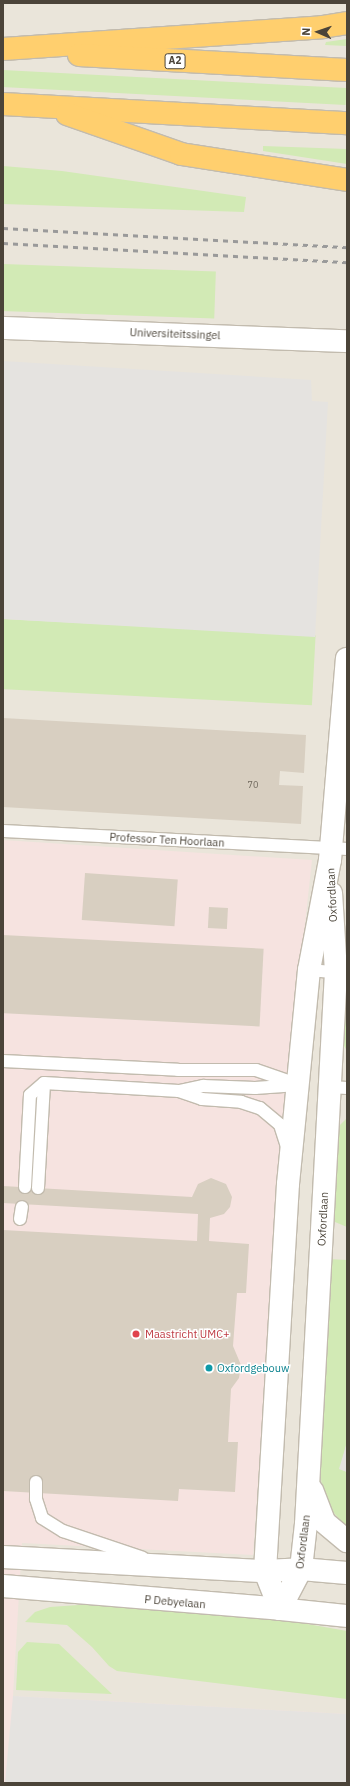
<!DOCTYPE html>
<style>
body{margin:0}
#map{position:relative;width:350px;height:1786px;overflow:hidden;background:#f6f3ec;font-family:"IBM Plex Sans",sans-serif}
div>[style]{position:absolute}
.residential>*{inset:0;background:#eae5da;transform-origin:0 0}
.medical>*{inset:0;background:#f6e3e0}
.green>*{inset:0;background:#d2eab5;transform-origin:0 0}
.parking>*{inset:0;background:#e5e3e0}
.building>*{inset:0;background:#d8cfc1;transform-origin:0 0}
.roads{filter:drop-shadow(1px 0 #c2bbae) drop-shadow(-1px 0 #c2bbae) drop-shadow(0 1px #c2bbae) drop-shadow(0 -1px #c2bbae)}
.service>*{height:12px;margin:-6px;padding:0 6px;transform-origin:6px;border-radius:6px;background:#fff}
.minor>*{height:22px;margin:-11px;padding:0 11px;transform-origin:11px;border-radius:11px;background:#fff}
.tertiary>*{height:22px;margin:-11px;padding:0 11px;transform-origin:11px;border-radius:11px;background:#fff}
.motorway>*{height:22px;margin:-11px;padding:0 11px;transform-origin:11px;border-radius:11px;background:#ffcf6e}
.rail>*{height:3px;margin-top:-1.5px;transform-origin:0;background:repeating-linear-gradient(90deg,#9a9a9a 0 5px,transparent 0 10px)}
.dots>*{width:11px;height:11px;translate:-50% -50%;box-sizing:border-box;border:2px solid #fff;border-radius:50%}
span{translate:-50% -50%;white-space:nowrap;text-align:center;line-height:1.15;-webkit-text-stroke:3px #fff;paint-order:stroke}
.number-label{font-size:9px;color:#6e675b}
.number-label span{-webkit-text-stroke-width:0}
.shield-label span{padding:1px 3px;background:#fff;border:1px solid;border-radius:3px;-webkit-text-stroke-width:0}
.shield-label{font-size:10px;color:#4b4439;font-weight:700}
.street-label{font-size:11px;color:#4b4439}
.health-label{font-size:11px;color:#be3a42}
.left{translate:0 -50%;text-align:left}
.culture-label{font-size:11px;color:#0d838f}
.frame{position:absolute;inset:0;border:4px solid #4b4439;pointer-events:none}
.north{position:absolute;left:298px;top:12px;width:40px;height:40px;-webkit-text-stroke:3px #fff;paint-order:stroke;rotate:272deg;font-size:11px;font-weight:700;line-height:16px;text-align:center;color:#4b4439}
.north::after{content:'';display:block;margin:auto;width:14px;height:18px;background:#4b4439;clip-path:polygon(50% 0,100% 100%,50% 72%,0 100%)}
</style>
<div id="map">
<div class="residential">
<i style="left:3px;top:3px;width:344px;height:1780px"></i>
</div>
<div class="medical">
<i style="clip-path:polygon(3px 840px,312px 860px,283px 1124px,253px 1555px,22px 1543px,13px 1696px,347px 1714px,347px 1783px,3px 1783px)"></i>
</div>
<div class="green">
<i style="clip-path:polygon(347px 39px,347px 46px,325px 45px,326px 42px)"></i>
<i style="left:3px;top:70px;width:344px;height:17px;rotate:3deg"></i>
<i style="clip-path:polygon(263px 146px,347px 149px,347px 164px,263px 151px)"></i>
<i style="clip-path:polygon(3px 166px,62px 171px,246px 197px,244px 212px,3px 204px)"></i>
<i style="left:3px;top:264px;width:213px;height:47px;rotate:2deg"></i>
<i style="left:3px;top:619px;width:313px;height:70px;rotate:3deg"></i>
<i style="clip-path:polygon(347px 994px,347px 1051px,343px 1044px)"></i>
<i style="clip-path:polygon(347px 1118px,347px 1227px,335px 1222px,334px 1196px,337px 1128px)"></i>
<i style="clip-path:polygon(328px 1259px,347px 1260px,347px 1442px,340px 1469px,347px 1472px,347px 1527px,332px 1511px,322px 1488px,318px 1452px)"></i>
<i style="clip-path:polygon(93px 1604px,296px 1622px,347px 1631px,347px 1699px,117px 1671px,109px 1666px,92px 1647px,67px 1625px,25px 1622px,35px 1612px,50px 1607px)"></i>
<i style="clip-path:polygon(27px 1642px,59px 1644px,112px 1694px,16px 1690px,18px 1652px)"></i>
</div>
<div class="parking">
<i style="clip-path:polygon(3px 361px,311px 380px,312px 401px,328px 402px,315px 637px,3px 619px)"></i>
<i style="clip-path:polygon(347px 1442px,347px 1472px,339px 1469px)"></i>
<i style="clip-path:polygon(13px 1696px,347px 1714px,347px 1783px,5px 1783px)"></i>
</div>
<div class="building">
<i style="clip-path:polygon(3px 718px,306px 735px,304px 773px,280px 771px,279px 785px,303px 786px,301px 824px,3px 807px)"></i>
<i style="left:85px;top:873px;width:93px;height:47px;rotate:4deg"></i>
<i style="left:209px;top:907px;width:19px;height:21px;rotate:3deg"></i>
<i style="left:3px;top:935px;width:261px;height:78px;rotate:3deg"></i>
<i style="clip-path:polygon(211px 1178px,226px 1184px,232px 1197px,230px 1207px,224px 1214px,210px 1218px,209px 1241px,249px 1244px,246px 1293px,237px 1293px,233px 1346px,241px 1365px,239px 1378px,231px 1389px,228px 1442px,238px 1442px,235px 1492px,179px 1489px,178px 1501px,3px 1491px,3px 1230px,197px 1241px,198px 1214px,3px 1203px,3px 1186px,192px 1197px,198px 1184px)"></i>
</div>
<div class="roads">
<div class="service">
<i style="left:3px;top:831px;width:344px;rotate:3deg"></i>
<i style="left:309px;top:970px;width:38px;rotate:5deg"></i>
<i style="left:3px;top:1061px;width:175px;rotate:2.9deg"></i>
<i style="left:178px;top:1070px;width:78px"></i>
<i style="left:256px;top:1070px;width:39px;rotate:19deg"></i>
<i style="left:330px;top:1087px;width:17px;rotate:3deg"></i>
<i style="left:179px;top:1091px;width:24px;rotate:19deg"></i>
<i style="left:202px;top:1099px;width:39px;rotate:4deg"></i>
<i style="left:241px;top:1102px;width:20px;rotate:18deg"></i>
<i style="left:260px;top:1108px;width:26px;rotate:40deg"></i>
<i style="left:280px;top:1125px;width:20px;rotate:72deg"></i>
<i style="left:25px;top:1187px;width:92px;rotate:-86.9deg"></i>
<i style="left:30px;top:1095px;width:18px;rotate:-41deg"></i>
<i style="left:44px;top:1083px;width:135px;rotate:3.4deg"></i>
<i style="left:179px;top:1091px;width:25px;rotate:-12deg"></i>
<i style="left:203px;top:1086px;width:52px;rotate:2.2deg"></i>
<i style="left:255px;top:1088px;width:43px;rotate:-4deg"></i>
<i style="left:38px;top:1188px;width:105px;rotate:-86.7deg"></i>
<i style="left:20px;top:1219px;width:12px;rotate:-81deg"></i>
<i style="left:36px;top:1482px;width:17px;rotate:90deg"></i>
<i style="left:36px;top:1499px;width:20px;rotate:72deg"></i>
<i style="left:42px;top:1518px;width:25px;rotate:32deg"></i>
<i style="left:63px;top:1531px;width:84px;rotate:18.6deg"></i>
</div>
<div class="minor">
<i style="left:3px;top:1557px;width:262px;rotate:3.1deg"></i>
<i style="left:3px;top:1586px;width:278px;rotate:4.7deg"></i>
</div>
<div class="tertiary">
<i style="left:3px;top:328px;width:344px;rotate:2.2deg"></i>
<i style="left:312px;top:1490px;width:34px;rotate:69deg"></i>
<i style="left:324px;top:1522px;width:30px;rotate:40deg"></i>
<i style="left:265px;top:1571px;width:36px;rotate:-3deg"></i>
<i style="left:301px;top:1569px;width:46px;rotate:5deg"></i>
<i style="left:280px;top:1609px;width:41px;rotate:-111.5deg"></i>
<i style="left:265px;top:1571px;width:388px;rotate:-86.6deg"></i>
<i style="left:288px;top:1184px;width:215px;rotate:-84.4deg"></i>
<i style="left:309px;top:970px;width:112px;rotate:-79.2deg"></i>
<i style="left:330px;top:860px;width:202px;rotate:-85.2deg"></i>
<i style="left:280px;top:1609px;width:45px;rotate:-62.3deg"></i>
<i style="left:301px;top:1569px;width:45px;rotate:-83.7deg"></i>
<i style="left:306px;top:1524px;width:553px;rotate:-86.89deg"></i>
<i style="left:336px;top:972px;width:79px;rotate:-93.6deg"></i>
<i style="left:280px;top:1609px;width:67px;rotate:6deg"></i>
</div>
<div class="motorway">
<i style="left:3px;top:49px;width:320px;rotate:-3.9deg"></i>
<i style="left:322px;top:27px;width:25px;rotate:-9deg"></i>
<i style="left:79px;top:55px;width:268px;rotate:3.2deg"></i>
<i style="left:3px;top:104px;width:345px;rotate:3.2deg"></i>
<i style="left:67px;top:114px;width:121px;rotate:19.3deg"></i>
<i style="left:181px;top:154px;width:168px;rotate:8.9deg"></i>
</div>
</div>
<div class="rail">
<i style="left:3px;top:228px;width:345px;rotate:3.2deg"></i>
<i style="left:3px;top:243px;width:345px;rotate:3.2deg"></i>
</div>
<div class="dots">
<i style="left:136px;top:1334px;background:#e0444e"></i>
<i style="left:209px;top:1368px;background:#0f9aa8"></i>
</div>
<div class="number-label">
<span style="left:253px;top:785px">70</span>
</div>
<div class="shield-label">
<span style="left:175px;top:61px">A2</span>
</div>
<div class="street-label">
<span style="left:175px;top:334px;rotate:2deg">Universiteitssingel</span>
<span style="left:167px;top:840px;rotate:3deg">Professor Ten Hoorlaan</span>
<span style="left:332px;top:895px;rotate:-93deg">Oxfordlaan</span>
<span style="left:323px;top:1219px;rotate:-87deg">Oxfordlaan</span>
<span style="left:303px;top:1542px;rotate:-83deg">Oxfordlaan</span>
<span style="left:175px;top:1602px;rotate:5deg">P Debyelaan</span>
</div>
<div class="health-label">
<span class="left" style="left:145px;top:1334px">Maastricht UMC+</span>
</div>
<div class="culture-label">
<span class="left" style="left:217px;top:1368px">Oxfordgebouw</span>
</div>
<div class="frame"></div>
<div class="north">N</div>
</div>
